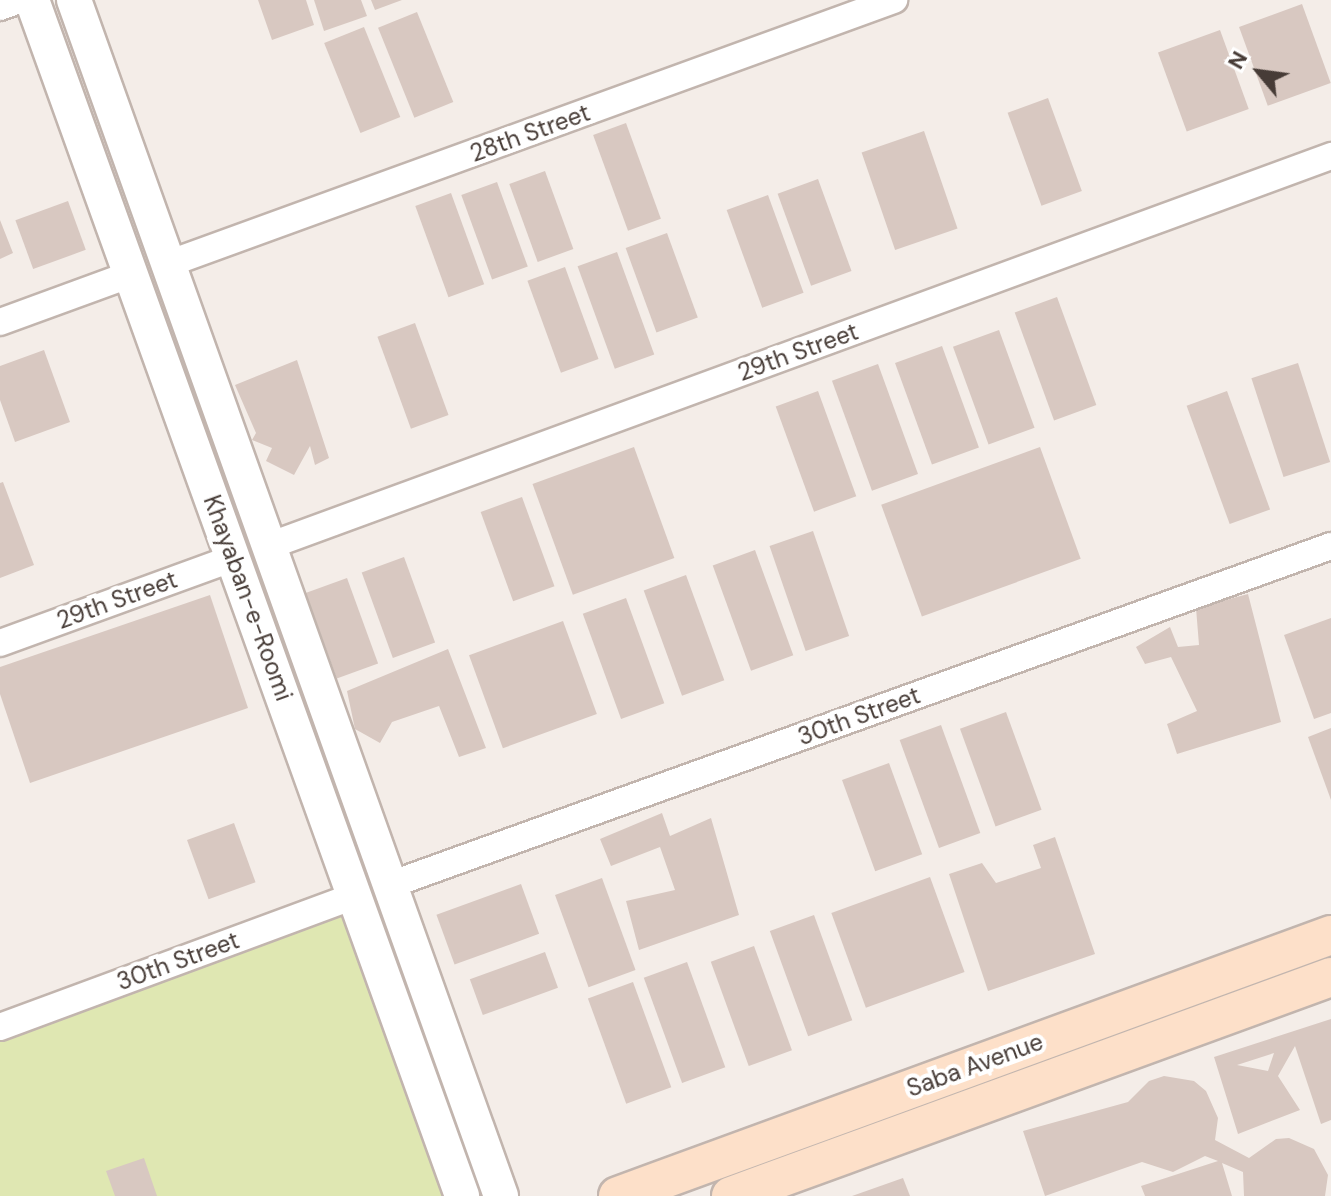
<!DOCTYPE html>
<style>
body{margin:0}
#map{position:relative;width:1331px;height:1196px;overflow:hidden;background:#f4ede8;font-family:"DM Sans",sans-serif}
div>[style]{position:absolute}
.green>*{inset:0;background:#dfe7b2}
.building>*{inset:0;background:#d8c8c1;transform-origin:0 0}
.roads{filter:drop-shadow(2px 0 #c2b5ae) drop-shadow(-2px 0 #c2b5ae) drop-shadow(0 2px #c2b5ae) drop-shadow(0 -2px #c2b5ae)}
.minor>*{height:26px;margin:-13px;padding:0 13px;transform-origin:13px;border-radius:13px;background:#fff}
.tertiary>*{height:34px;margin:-17px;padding:0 17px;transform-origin:17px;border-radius:17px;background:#fff}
.secondary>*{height:38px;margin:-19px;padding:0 19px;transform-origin:19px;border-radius:19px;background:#fde0c9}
span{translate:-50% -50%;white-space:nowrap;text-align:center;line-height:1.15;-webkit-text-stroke:8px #fff;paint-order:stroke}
.street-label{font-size:24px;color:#473c37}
.north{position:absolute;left:1219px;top:32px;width:80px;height:80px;-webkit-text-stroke:6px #fff;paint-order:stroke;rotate:299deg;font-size:22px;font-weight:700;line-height:32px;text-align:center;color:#473c37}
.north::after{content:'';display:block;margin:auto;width:28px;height:36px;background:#473c37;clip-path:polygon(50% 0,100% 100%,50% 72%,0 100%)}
</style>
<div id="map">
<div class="green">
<i style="clip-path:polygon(348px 910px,452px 1196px,0 1196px,0 1038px)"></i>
</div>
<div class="building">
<i style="clip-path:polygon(258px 0,306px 0,314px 25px,272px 40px)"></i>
<i style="clip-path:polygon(314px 0,361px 0,367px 16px,324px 31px)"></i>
<i style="clip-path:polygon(371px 0,402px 0,375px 10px)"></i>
<i style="left:1302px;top:4px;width:84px;height:67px;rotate:70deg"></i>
<i style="left:417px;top:12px;width:97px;height:42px;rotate:68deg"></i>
<i style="left:364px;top:27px;width:97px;height:43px;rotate:68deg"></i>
<i style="left:1220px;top:30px;width:84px;height:66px;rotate:70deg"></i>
<i style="left:1048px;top:98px;width:99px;height:43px;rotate:70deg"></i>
<i style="left:626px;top:123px;width:102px;height:35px;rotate:70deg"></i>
<i style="left:924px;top:131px;width:103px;height:66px;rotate:71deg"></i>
<i style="left:545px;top:171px;width:83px;height:38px;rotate:70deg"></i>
<i style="left:818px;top:179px;width:98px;height:43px;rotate:70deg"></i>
<i style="left:497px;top:182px;width:90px;height:38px;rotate:70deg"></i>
<i style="left:451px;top:193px;width:97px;height:38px;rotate:70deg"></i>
<i style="left:768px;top:195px;width:104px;height:44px;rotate:70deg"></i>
<i style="left:68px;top:201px;width:52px;height:56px;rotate:70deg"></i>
<i style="clip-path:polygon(0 220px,13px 253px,0 259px)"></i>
<i style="left:667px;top:233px;width:90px;height:44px;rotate:70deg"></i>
<i style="left:617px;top:252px;width:109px;height:42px;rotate:70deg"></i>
<i style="left:565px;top:267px;width:98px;height:40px;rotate:70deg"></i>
<i style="left:1057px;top:297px;width:115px;height:45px;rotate:70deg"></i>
<i style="left:415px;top:323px;width:98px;height:40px;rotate:70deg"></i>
<i style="left:999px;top:330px;width:104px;height:49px;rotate:70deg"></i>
<i style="left:942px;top:346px;width:108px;height:50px;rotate:70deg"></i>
<i style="clip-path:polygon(44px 350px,70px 422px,15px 442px,0 400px,0 366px)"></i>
<i style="clip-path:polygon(297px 360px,329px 458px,315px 465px,310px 446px,294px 475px,266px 461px,272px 448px,252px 440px,256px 433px,235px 385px)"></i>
<i style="left:1298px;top:363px;width:104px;height:49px;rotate:72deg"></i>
<i style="left:878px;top:364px;width:117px;height:49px;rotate:70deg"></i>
<i style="left:818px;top:391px;width:112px;height:45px;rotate:70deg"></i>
<i style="left:1227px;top:391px;width:126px;height:43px;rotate:70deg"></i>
<i style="left:634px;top:447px;width:118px;height:108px;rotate:70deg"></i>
<i style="left:1040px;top:447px;width:119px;height:169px;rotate:70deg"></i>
<i style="clip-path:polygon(3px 482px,34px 565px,0 578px,0 483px)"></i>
<i style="left:522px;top:497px;width:95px;height:44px;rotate:70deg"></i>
<i style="left:813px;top:531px;width:111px;height:46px;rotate:71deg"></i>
<i style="left:755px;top:550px;width:112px;height:45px;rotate:70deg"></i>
<i style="left:404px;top:557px;width:91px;height:45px;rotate:70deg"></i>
<i style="left:686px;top:575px;width:112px;height:45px;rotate:70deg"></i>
<i style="left:347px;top:578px;width:91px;height:44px;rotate:70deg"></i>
<i style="clip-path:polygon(1248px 594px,1281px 722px,1177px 754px,1167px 724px,1197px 711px,1171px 657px,1145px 664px,1136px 647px,1170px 627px,1178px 647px,1199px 645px,1196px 608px)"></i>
<i style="clip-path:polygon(210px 595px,248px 708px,30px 783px,0 694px,0 667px)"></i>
<i style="left:626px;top:598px;width:112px;height:46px;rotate:70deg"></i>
<i style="clip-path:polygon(1331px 618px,1331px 713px,1314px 719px,1284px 635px)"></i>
<i style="left:563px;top:621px;width:99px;height:100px;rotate:70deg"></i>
<i style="clip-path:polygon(448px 649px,486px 748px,459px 757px,439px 706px,392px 722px,380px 743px,355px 729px,347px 691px)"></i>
<i style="left:1006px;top:712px;width:104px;height:49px;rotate:70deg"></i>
<i style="left:941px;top:725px;width:115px;height:44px;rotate:70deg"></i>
<i style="clip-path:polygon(1331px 728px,1331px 800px,1308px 737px)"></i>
<i style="left:889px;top:763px;width:97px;height:50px;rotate:70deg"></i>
<i style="clip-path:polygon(662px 813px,670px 836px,711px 818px,739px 915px,639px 950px,626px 901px,675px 890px,660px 847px,611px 866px,600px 839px)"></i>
<i style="left:234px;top:823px;width:63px;height:50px;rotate:70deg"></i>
<i style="clip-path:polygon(1055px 837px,1095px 954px,988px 991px,949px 874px,982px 863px,996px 883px,1041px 868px,1033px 845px)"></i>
<i style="left:930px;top:877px;width:101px;height:105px;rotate:70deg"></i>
<i style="left:602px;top:878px;width:98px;height:50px;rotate:70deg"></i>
<i style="left:521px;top:884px;width:53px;height:90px;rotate:70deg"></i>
<i style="left:814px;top:915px;width:112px;height:47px;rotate:70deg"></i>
<i style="left:754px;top:946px;width:111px;height:46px;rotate:70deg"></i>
<i style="left:545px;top:952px;width:38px;height:80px;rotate:70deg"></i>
<i style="left:687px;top:962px;width:112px;height:46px;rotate:70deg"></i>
<i style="left:633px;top:982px;width:112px;height:48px;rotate:70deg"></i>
<i style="clip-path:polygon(evenodd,1331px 1019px,1331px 1120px,1321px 1124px,1295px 1046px,1278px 1076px,1300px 1110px,1238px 1134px,1214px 1057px,1331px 1019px,1274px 1053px,1268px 1071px,1237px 1065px,1274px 1053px)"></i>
<i style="clip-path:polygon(1164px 1076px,1194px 1081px,1206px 1091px,1218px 1118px,1215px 1140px,1249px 1158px,1276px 1139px,1289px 1138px,1314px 1149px,1328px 1175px,1325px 1196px,1244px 1196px,1243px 1172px,1222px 1163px,1232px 1196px,1145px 1196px,1141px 1186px,1218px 1161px,1205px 1156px,1173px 1172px,1142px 1162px,1045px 1196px,1023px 1131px,1128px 1102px,1149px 1081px)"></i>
<i style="clip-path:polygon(144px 1158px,157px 1196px,115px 1196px,106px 1171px)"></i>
<i style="clip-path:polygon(903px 1178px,910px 1196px,852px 1196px)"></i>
</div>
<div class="roads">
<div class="minor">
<i style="left:0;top:7px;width:20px;rotate:-20deg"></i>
<i style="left:165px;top:265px;width:776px;rotate:-19.98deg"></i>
<i style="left:0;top:322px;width:140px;rotate:-20.1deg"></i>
<i style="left:266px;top:547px;width:1135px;rotate:-20.16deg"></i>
<i style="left:0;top:643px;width:248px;rotate:-20deg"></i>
<i style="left:387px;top:886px;width:1003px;rotate:-19.81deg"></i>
<i style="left:0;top:1027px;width:378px;rotate:-20.3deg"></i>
</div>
<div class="tertiary">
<i style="left:32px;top:0;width:1271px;rotate:70.22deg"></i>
<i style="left:74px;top:0;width:1270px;rotate:70.35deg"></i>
</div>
<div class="secondary">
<i style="left:618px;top:1196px;width:759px;rotate:-20.11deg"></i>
<i style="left:731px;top:1196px;width:639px;rotate:-20.05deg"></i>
</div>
</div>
<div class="street-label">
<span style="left:530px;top:133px;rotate:-20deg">28th Street</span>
<span style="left:798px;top:352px;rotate:-20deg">29th Street</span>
<span style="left:248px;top:598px;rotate:70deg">Khayaban-e-Roomi</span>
<span style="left:117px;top:600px;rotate:-20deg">29th Street</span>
<span style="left:859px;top:716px;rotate:-20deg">30th Street</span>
<span style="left:178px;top:961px;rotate:-20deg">30th Street</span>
<span style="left:975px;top:1065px;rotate:-20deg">Saba Avenue</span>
</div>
<div class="north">N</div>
</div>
